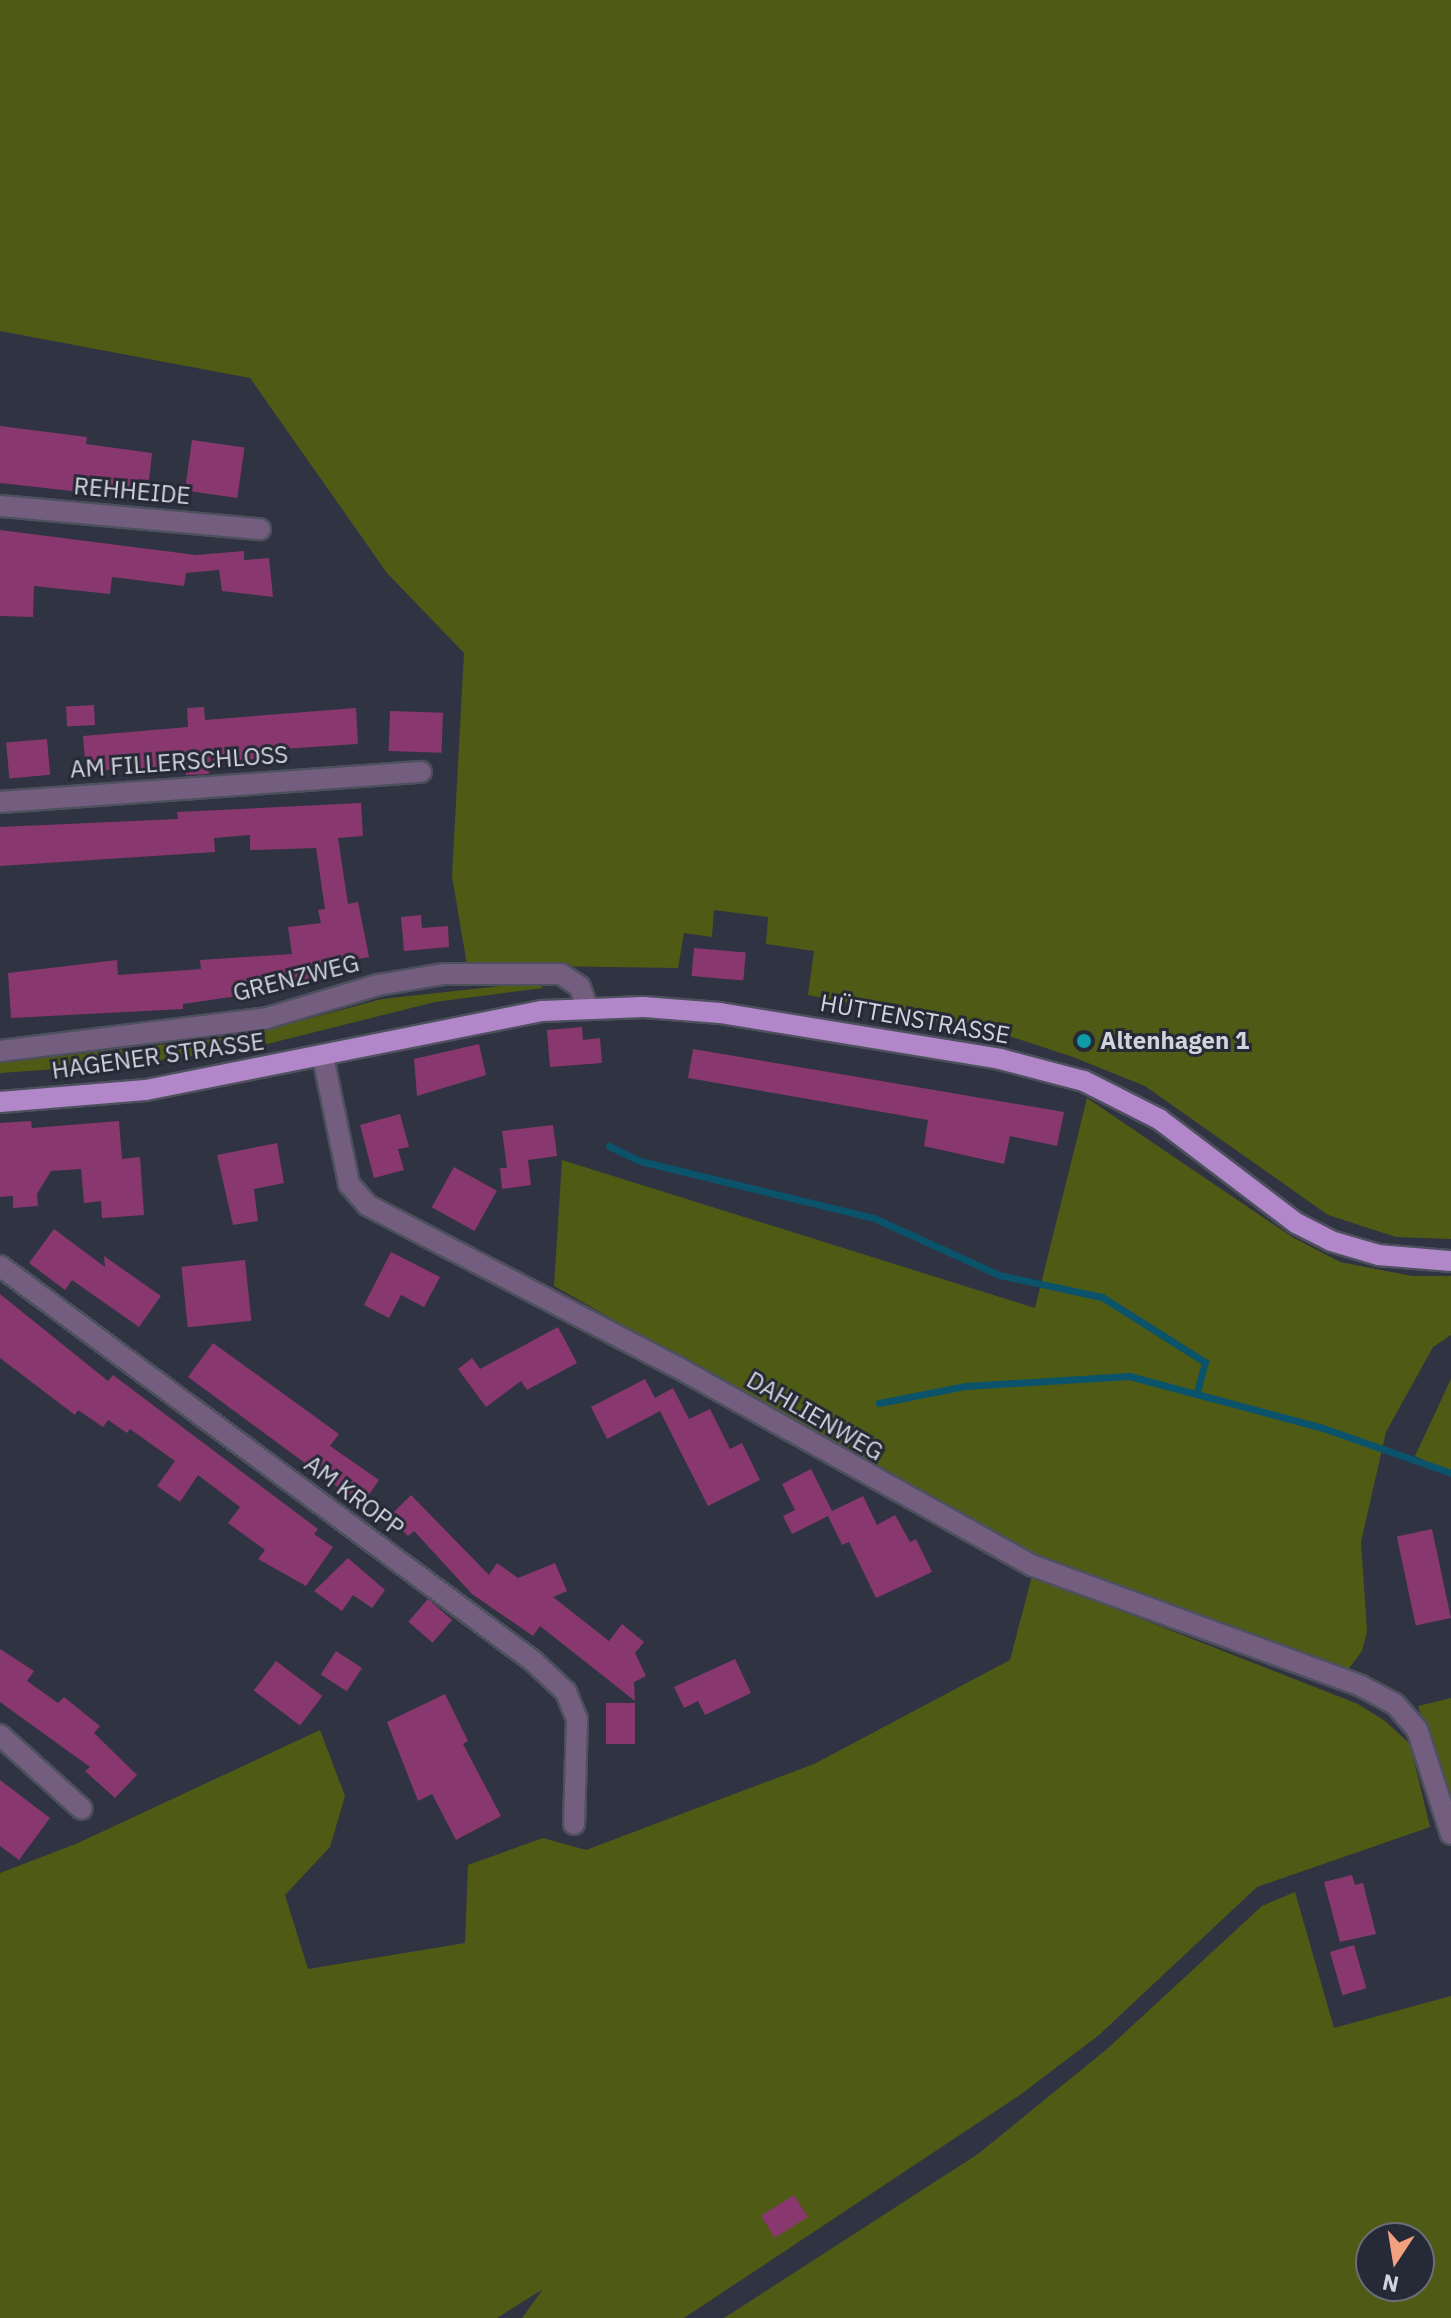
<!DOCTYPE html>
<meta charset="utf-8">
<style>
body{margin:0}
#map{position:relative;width:1451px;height:2318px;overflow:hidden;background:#303341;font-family:"IBM Plex Sans",sans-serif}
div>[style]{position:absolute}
.green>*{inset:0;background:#4f5b15}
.stream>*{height:7px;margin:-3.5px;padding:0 3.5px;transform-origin:3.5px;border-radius:3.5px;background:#0b526b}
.building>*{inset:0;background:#88386e;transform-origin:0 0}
.roads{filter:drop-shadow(2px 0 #4d505d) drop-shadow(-2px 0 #4d505d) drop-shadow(0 2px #4d505d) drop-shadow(0 -2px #4d505d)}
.minor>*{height:20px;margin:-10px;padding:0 10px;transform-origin:10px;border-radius:10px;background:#735e80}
.major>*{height:20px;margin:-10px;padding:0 10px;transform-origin:10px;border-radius:10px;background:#b287ca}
.dots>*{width:22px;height:22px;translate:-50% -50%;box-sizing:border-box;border:4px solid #262936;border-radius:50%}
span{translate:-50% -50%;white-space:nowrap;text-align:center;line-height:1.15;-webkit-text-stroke:6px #262936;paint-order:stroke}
.street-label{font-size:24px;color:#d2d4dd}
.poi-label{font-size:24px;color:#d2d4dd;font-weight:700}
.left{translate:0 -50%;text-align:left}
.north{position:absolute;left:1355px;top:2222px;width:80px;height:80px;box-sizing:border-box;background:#262936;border:2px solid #6b6d79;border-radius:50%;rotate:192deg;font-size:22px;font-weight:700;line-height:32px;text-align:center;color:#d2d4dd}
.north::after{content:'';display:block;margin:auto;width:28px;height:36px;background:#f2a07f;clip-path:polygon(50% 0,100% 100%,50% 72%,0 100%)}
</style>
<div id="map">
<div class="green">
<i style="clip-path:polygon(0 0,1451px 0,1451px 1239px,1396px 1237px,1328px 1215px,1145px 1086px,1073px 1057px,1000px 1033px,808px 995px,814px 951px,766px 944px,768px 917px,714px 910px,712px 937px,684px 933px,678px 968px,467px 965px,452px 876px,464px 653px,387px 573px,250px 378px,0 331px)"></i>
<i style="clip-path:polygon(537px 982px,543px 988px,435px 1002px,251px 1048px,141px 1063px,0 1073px,0 1063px,248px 1035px,382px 999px)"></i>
<i style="clip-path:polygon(1087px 1098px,1292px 1237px,1340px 1262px,1412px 1276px,1451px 1276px,1451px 1335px,1433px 1347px,1386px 1432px,1361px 1542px,1367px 1631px,1362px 1651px,1347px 1671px,1048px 1565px,554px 1286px,562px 1160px,1035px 1308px)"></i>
<i style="clip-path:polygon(1451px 1379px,1451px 1473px,1415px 1456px)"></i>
<i style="clip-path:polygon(1032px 1576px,1358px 1704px,1385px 1721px,1410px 1744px,1430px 1827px,1257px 1887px,1099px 2035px,1020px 2095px,684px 2318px,522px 2318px,543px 2289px,497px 2318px,0 2318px,0 1873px,78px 1843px,320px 1730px,345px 1796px,330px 1847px,285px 1895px,308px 1969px,465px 1943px,468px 1865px,543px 1838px,586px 1850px,814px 1764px,1010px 1660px)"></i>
<i style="clip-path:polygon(1451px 1698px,1451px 1803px,1418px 1706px)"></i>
<i style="clip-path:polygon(evenodd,1295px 1892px,1334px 2028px,1451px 1996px,1451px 2318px,724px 2318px,978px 2154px,1107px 2049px,1262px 1906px,1295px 1892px,1371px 2238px,1419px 2238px,1419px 2286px,1371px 2286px,1371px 2238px)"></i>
</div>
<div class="stream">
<i style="left:609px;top:1146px;width:34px;rotate:26deg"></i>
<i style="left:640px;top:1161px;width:241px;rotate:13.7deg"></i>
<i style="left:874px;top:1218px;width:137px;rotate:24.5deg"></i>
<i style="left:999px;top:1275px;width:105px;rotate:12.1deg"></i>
<i style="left:1102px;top:1297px;width:122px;rotate:32.3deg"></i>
<i style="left:1205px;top:1362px;width:30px;rotate:105deg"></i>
<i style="left:879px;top:1403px;width:88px;rotate:-11.2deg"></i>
<i style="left:965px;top:1386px;width:164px;rotate:-3.5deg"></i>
<i style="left:1129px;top:1376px;width:198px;rotate:15deg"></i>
<i style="left:1320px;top:1427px;width:139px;rotate:19.3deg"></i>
</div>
<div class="building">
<i style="clip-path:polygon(0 426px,87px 437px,86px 444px,152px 453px,149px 480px,139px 479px,138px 489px,82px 483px,81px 492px,0 483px)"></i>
<i style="left:192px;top:440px;width:53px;height:51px;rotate:8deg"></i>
<i style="clip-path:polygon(0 530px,196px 555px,244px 551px,244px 560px,269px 558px,273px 597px,222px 591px,219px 570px,186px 573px,184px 586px,112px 577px,110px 594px,34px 586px,33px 617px,0 616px)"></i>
<i style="left:94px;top:705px;width:20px;height:28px;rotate:87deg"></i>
<i style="clip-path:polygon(204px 707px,205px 720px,356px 708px,358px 744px,282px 749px,283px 757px,208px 762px,209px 774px,186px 775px,185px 766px,86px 771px,83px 736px,188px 727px,187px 708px)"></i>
<i style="left:390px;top:711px;width:53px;height:40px;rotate:2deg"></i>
<i style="left:47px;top:739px;width:36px;height:41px;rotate:85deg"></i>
<i style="clip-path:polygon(361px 803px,363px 836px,338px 838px,348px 904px,358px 902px,369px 957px,310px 968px,312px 985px,183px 1004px,183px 1009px,11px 1018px,8px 973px,117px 960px,118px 975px,201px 969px,200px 960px,292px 954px,288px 927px,321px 923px,318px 910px,325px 909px,316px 848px,250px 850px,250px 835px,214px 838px,215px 852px,0 866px,0 827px,178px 819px,177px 812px)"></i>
<i style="clip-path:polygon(421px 915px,422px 928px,448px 926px,449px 947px,404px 951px,401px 917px)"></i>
<i style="left:694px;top:948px;width:52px;height:28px;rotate:5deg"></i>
<i style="clip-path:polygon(582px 1027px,583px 1040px,600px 1038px,602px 1063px,550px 1067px,547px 1030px)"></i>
<i style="clip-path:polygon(479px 1044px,486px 1075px,417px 1096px,414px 1059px)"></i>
<i style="clip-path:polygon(693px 1049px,1064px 1112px,1057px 1146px,1010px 1136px,1004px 1164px,924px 1146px,928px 1120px,688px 1078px)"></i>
<i style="clip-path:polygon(400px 1114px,409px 1147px,398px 1149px,404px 1170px,374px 1178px,360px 1125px)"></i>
<i style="clip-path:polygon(31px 1121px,32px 1128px,119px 1121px,122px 1159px,140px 1157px,144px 1215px,102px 1218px,101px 1201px,84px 1203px,81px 1169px,51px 1171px,37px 1194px,38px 1206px,13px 1208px,13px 1196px,0 1197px,0 1123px)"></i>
<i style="clip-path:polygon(553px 1125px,557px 1156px,528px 1160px,531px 1185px,502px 1189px,500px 1168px,507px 1168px,502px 1131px)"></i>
<i style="clip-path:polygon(277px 1143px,284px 1183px,254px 1189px,258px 1221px,233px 1225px,217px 1155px)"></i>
<i style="left:454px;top:1167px;width:49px;height:46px;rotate:29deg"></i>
<i style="clip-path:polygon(54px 1229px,105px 1267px,104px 1256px,161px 1296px,139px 1327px,72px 1280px,65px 1290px,29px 1263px)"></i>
<i style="clip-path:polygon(391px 1252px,440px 1277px,424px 1307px,401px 1295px,389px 1318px,364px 1305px)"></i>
<i style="left:245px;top:1260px;width:61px;height:64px;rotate:84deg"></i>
<i style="clip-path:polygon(0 1294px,108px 1381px,113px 1375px,318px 1529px,314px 1534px,333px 1547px,306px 1586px,258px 1559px,265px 1550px,228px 1523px,240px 1507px,198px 1475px,180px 1502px,157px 1486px,175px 1461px,130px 1429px,127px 1433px,108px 1420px,103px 1427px,78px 1410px,75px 1415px,0 1358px)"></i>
<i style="clip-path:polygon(558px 1327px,577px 1363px,527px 1390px,521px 1381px,486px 1407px,458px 1369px,472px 1358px,480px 1369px)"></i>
<i style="clip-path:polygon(213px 1343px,339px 1434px,330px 1446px,379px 1480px,362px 1505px,188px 1377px)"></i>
<i style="clip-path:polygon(645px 1379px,655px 1398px,673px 1388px,689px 1419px,710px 1409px,730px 1449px,742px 1443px,760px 1480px,708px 1506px,660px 1411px,607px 1439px,591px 1407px)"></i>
<i style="clip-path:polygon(811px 1469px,832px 1511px,863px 1496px,877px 1525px,895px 1515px,910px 1542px,916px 1539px,932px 1572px,876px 1598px,849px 1542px,842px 1545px,828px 1516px,792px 1534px,783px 1516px,795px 1510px,782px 1484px)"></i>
<i style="clip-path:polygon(411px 1495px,489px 1575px,497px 1563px,518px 1578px,555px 1563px,567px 1591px,553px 1597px,609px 1641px,622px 1624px,644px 1642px,635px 1653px,646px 1676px,634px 1682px,635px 1701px,540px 1626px,533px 1636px,472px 1594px,414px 1531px,408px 1536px,389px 1517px)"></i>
<i style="left:1432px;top:1529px;width:91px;height:36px;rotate:78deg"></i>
<i style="clip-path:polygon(348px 1558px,385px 1590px,372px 1608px,353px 1595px,342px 1611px,314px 1591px)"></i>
<i style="left:428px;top:1599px;width:32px;height:30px;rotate:41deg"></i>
<i style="clip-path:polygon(0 1649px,34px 1671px,27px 1681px,58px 1703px,64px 1697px,100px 1726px,94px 1733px,137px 1775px,115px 1798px,85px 1771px,90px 1767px,0 1702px)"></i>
<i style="left:336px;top:1651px;width:31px;height:28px;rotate:33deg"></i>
<i style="clip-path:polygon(735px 1659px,751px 1693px,705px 1715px,698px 1701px,684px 1708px,674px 1687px)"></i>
<i style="left:276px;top:1661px;width:58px;height:37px;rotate:37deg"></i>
<i style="clip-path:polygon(445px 1694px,468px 1741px,463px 1744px,501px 1816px,456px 1840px,432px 1794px,418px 1801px,387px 1722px)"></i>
<i style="left:635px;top:1703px;width:41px;height:29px;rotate:90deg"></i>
<i style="clip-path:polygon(0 1780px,50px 1818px,19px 1860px,0 1846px)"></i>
<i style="clip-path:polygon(1352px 1875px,1355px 1885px,1363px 1883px,1376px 1934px,1340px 1942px,1324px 1882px)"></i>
<i style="left:1354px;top:1945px;width:45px;height:25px;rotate:74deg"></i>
<i style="left:794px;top:2195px;width:26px;height:39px;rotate:58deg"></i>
</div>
<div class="roads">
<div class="minor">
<i style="left:0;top:506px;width:261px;rotate:5.1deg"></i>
<i style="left:0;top:802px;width:422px;rotate:-4.1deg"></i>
<i style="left:0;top:1051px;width:269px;rotate:-7deg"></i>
<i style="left:267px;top:1018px;width:116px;rotate:-16.6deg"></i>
<i style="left:378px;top:985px;width:67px;rotate:-9.5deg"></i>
<i style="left:444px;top:974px;width:117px"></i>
<i style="left:561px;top:974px;width:23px;rotate:34deg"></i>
<i style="left:580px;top:987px;width:21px;rotate:71deg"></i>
<i style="left:323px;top:1057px;width:130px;rotate:78.4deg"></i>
<i style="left:349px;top:1184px;width:28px;rotate:49deg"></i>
<i style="left:367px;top:1205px;width:350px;rotate:27.6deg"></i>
<i style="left:677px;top:1367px;width:406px;rotate:29.2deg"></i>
<i style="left:1031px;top:1565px;width:351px;rotate:20.1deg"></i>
<i style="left:1361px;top:1686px;width:38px;rotate:28deg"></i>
<i style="left:1395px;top:1704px;width:33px;rotate:49deg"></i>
<i style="left:1417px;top:1729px;width:110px;rotate:72.1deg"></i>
<i style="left:0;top:1266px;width:663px;rotate:36.54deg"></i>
<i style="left:533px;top:1661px;width:45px;rotate:43.2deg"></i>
<i style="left:566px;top:1692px;width:29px;rotate:68deg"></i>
<i style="left:577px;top:1719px;width:105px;rotate:91.6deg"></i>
<i style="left:0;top:1735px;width:110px;rotate:42.1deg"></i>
</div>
<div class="major">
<i style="left:0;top:1102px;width:146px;rotate:-4.7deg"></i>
<i style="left:146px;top:1090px;width:404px;rotate:-11.3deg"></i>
<i style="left:542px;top:1011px;width:101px;rotate:-2.3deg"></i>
<i style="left:643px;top:1007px;width:77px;rotate:4.5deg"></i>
<i style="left:720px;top:1013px;width:284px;rotate:9.3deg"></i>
<i style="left:1000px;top:1059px;width:87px;rotate:14.7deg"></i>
<i style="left:1084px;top:1081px;width:84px;rotate:26.9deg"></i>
<i style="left:1159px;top:1119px;width:172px;rotate:37.2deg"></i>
<i style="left:1296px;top:1223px;width:39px;rotate:27deg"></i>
<i style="left:1331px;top:1241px;width:50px;rotate:16.3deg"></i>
<i style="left:1379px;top:1255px;width:72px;rotate:4.8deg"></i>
</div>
</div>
<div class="dots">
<i style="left:1084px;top:1041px;background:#0f9aa8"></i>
</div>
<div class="street-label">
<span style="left:132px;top:491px;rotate:5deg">REHHEIDE</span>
<span style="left:179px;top:762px;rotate:-4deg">AM FILLERSCHLOSS</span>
<span style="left:296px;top:978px;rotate:-14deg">GRENZWEG</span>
<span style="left:915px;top:1019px;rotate:10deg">HÜTTENSTRASSE</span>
<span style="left:158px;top:1056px;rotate:-8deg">HAGENER STRASSE</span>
<span style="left:815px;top:1416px;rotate:30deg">DAHLIENWEG</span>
<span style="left:354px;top:1496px;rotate:37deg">AM KROPP</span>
</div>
<div class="poi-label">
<span class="left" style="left:1100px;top:1041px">Altenhagen 1</span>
</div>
<div class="north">N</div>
</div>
